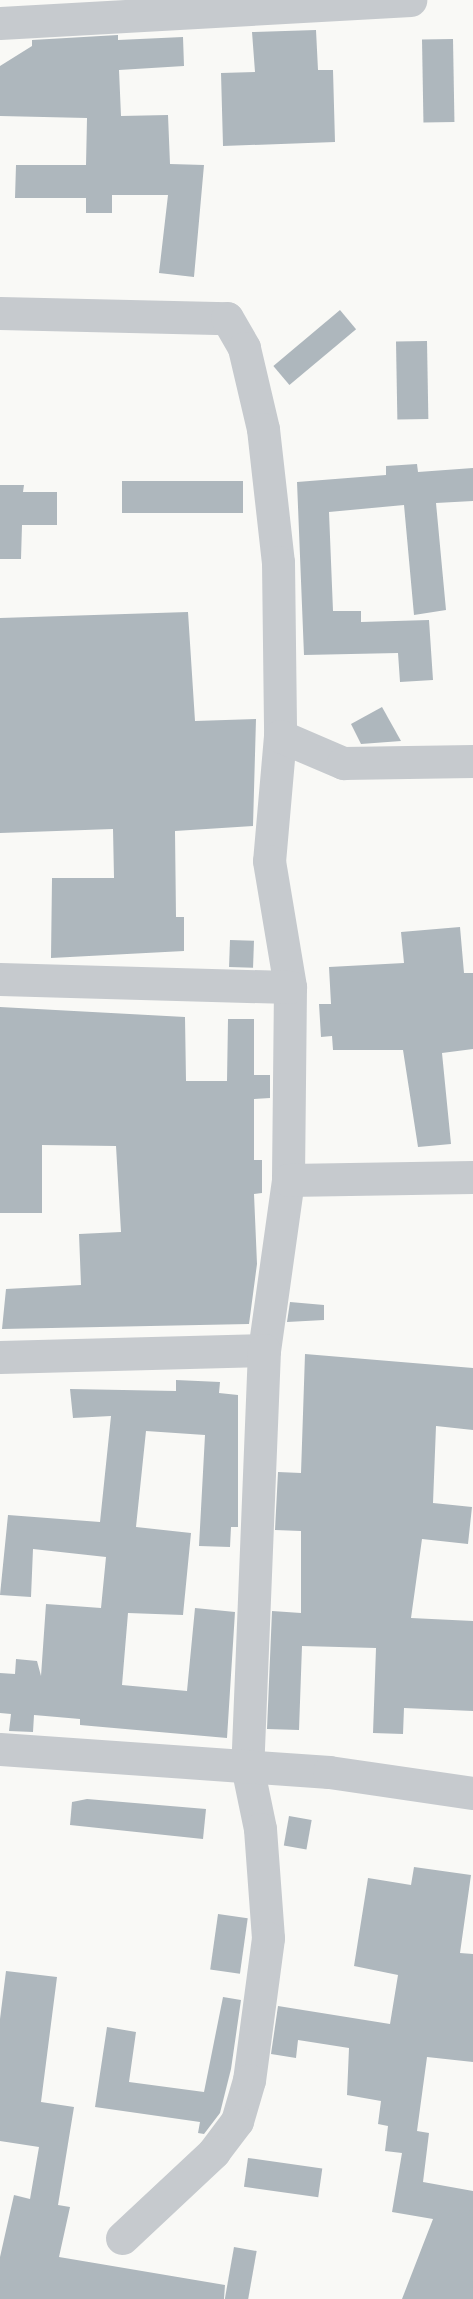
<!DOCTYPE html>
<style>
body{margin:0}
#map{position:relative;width:473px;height:2299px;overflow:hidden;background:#f9f9f6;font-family:Karla,sans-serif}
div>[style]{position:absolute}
.building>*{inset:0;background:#aeb7bd;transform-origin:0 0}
.minor>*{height:33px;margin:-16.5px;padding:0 16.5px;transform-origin:16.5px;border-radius:16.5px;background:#c6cace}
span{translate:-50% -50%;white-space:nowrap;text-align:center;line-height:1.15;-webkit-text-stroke:6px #fff;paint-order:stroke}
</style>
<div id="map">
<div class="building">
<i style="clip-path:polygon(316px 30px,318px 70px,333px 70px,335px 142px,223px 146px,221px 73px,255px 72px,252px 32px)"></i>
<i style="clip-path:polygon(118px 35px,118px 40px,183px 37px,184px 66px,119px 70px,121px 116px,168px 115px,170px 164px,204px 165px,194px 277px,159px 273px,168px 195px,112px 195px,112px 213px,86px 213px,86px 198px,15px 198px,16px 165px,86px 165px,87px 118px,0 116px,0 66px,32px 46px,32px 40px)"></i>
<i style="left:453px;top:39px;width:83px;height:31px;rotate:89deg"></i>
<i style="left:340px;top:310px;width:25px;height:87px;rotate:50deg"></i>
<i style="left:427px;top:341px;width:78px;height:31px;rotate:89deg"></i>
<i style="clip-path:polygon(417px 464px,418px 472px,473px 468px,473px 501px,436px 503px,446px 610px,414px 615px,404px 505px,329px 512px,333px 611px,361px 611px,361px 622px,429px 620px,433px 680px,400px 682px,398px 653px,304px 655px,297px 482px,386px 475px,386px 466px)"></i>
<i style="left:122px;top:481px;width:121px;height:32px"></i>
<i style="clip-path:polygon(0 485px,24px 485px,23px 492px,57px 492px,57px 525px,22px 525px,21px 559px,0 559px)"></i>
<i style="clip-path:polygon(188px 612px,195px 721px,256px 719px,253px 826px,175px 831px,176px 917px,184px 917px,184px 951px,51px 958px,52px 878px,114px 878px,113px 829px,0 833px,0 618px)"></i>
<i style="clip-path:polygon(382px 707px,401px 741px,361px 744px,351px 724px)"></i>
<i style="clip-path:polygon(460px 927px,464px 973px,473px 973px,473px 1049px,442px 1053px,451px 1144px,418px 1147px,403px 1050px,333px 1050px,332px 1036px,321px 1037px,319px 1004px,331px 1004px,329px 967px,404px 963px,401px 932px)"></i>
<i style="left:230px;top:940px;width:24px;height:27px;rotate:2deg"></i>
<i style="clip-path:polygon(0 1007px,185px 1017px,186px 1081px,227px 1081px,228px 1019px,254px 1019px,254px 1075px,270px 1075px,270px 1098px,254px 1099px,254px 1160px,262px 1160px,262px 1193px,254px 1194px,257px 1264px,249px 1324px,2px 1329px,6px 1289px,81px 1285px,79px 1234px,121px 1232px,116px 1146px,42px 1145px,42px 1213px,0 1213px)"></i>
<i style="clip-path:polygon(290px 1302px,324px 1305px,324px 1320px,287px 1322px)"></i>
<i style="clip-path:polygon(305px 1354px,473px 1368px,473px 1430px,436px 1426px,433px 1503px,472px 1507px,468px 1544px,422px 1539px,411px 1618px,473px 1621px,473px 1711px,404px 1708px,403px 1734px,373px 1733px,376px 1648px,302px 1646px,299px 1730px,267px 1729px,272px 1611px,301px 1613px,301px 1531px,275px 1530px,278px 1472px,301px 1473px)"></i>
<i style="clip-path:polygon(176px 1380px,220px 1382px,219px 1393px,238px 1395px,238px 1527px,231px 1527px,230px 1547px,199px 1546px,205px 1435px,146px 1431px,136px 1527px,191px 1533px,183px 1615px,128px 1613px,122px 1685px,187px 1691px,195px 1608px,235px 1612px,227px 1738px,80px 1725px,80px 1719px,34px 1715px,33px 1732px,9px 1731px,11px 1714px,0 1713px,0 1673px,15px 1674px,16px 1659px,37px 1661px,41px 1676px,46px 1604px,101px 1608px,106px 1557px,33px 1549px,31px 1597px,0 1595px,8px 1515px,100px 1522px,111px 1416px,73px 1418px,70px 1389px,176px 1391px)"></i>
<i style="clip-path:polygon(87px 1799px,206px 1809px,203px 1839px,70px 1825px,72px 1802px)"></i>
<i style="left:289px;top:1816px;width:23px;height:30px;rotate:10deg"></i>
<i style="clip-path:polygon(414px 1867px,471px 1875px,460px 1953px,473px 1954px,473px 2062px,427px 2057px,417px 2131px,429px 2133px,423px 2182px,473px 2191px,473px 2299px,402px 2299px,433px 2219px,392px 2212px,402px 2153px,385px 2151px,388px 2126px,378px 2124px,381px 2101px,347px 2095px,349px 2048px,298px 2040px,296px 2058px,271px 2054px,278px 2006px,390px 2024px,398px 1975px,354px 1966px,368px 1878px,411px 1885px)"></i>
<i style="left:218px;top:1914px;width:30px;height:56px;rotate:8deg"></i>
<i style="clip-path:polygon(6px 1971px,57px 1977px,41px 2102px,74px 2107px,58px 2205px,70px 2207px,59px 2257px,225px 2285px,224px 2299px,0 2299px,0 2257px,14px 2195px,30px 2199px,39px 2147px,0 2141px,0 2019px)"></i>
<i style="clip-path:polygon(223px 1997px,241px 2000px,231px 2069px,220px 2113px,204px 2134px,198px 2133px,200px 2122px,95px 2107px,107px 2027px,136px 2032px,129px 2082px,204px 2092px)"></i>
<i style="left:248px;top:2158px;width:75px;height:29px;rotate:8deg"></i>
<i style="left:234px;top:2247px;width:23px;height:53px;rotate:10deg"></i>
</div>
<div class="minor">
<i style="left:0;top:23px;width:411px;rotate:-3.2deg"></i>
<i style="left:0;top:313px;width:227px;rotate:1.3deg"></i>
<i style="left:227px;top:318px;width:34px;rotate:60deg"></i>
<i style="left:244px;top:348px;width:83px;rotate:76.8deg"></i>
<i style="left:263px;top:429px;width:134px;rotate:83.6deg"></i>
<i style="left:278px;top:562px;width:174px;rotate:89.3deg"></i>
<i style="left:280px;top:736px;width:125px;rotate:95deg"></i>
<i style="left:269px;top:861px;width:128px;rotate:80.5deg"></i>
<i style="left:290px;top:987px;width:193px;rotate:90.6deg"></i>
<i style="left:288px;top:1180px;width:172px;rotate:98deg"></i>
<i style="left:280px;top:736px;width:69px;rotate:23.2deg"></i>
<i style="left:343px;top:763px;width:130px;rotate:-0.9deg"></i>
<i style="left:0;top:979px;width:290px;rotate:1.6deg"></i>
<i style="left:288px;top:1180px;width:185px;rotate:-0.9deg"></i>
<i style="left:0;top:1357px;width:264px;rotate:-1.5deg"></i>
<i style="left:264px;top:1350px;width:416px;rotate:92.3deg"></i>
<i style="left:247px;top:1766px;width:64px;rotate:78.3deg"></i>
<i style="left:260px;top:1829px;width:109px;rotate:85.8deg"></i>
<i style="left:268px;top:1938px;width:143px;rotate:97.6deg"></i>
<i style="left:249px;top:2080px;width:43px;rotate:106.3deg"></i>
<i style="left:237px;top:2121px;width:39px;rotate:127deg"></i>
<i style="left:214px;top:2152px;width:126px;rotate:136.9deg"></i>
<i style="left:0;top:1749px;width:330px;rotate:4deg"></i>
<i style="left:329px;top:1772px;width:146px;rotate:8.3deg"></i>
</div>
</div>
